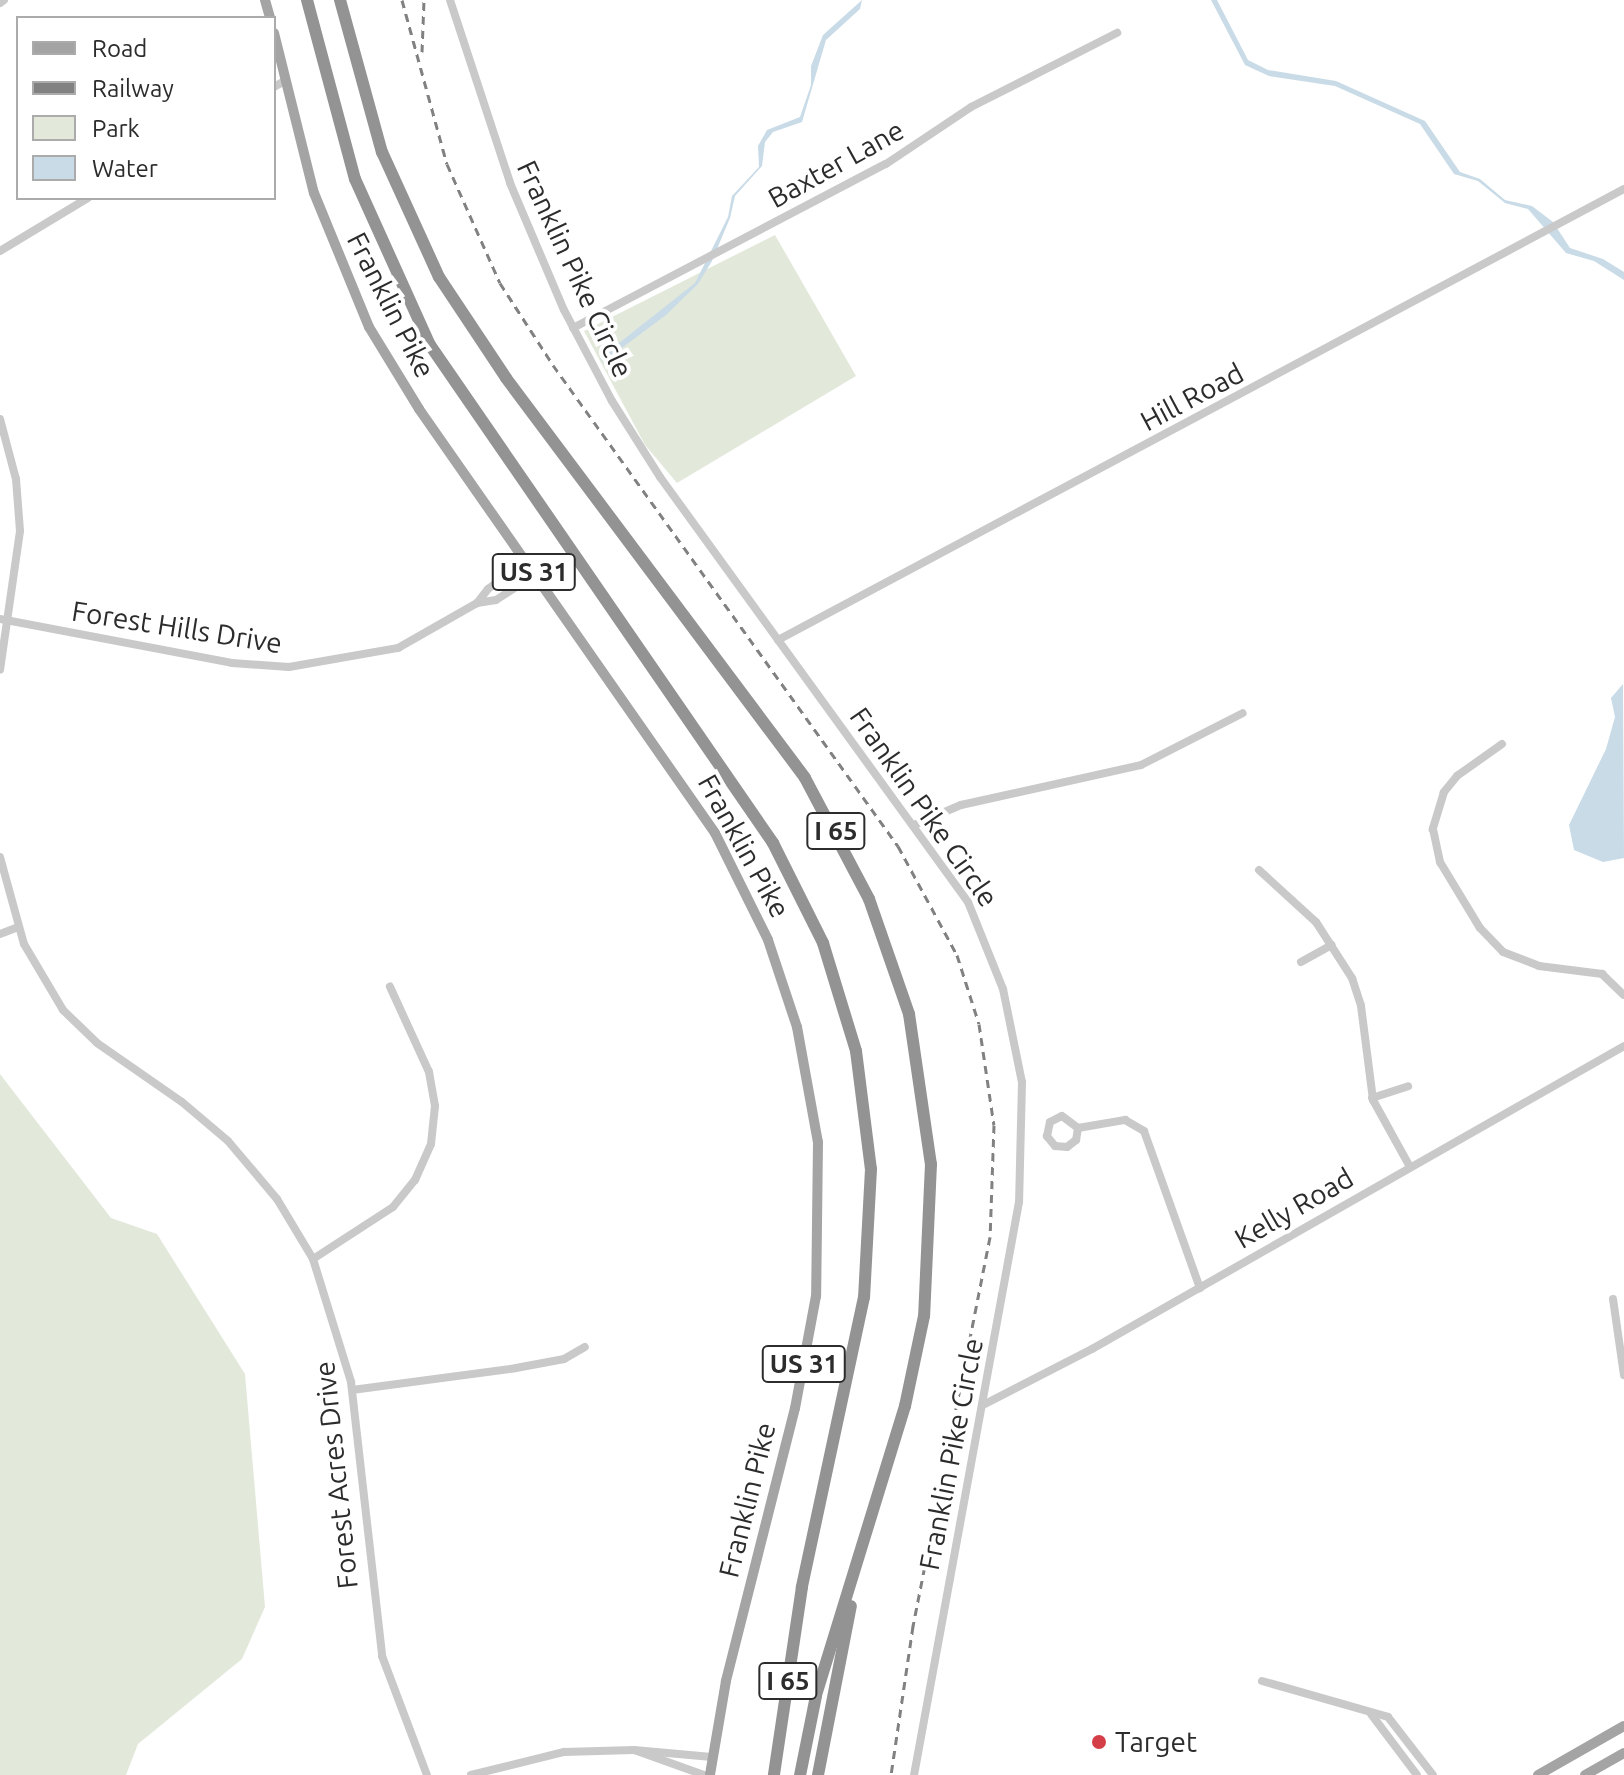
<!DOCTYPE html>
<style>
body{margin:0}
#map{position:relative;width:1624px;height:1775px;overflow:hidden;background:#fff;font-family:Ubuntu,sans-serif}
div>[style]{position:absolute}
.green>*{inset:0;background:#e2e9db}
.water>*{inset:0;background:#c8dbe7}
.minor>*{height:8px;margin:-4px;padding:0 4px;transform-origin:4px;border-radius:4px;background:#c9c9c9}
.major>*{height:10px;margin:-5px;padding:0 5px;transform-origin:5px;border-radius:5px;background:#a4a4a4}
.highway>*{height:12px;margin:-6px;padding:0 6px;transform-origin:6px;border-radius:6px;background:#939393}
.rail>*{height:3px;margin-top:-1.5px;transform-origin:0;background:repeating-linear-gradient(90deg,#818181 0 8px,transparent 0 14px)}
.dots>*{width:22px;height:22px;translate:-50% -50%;box-sizing:border-box;border:4px solid #fff;border-radius:50%}
span{translate:-50% -50%;white-space:nowrap;text-align:center;line-height:1.15;-webkit-text-stroke:8px #fff;paint-order:stroke}
.shield-label span{padding:2px 6px;background:#fff;border:2px solid;border-radius:6px;-webkit-text-stroke-width:0}
.shield-label{font-size:26px;color:#2c2c2c;font-weight:700}
.street-label{font-size:28px;color:#2c2c2c}
.poi-label{font-size:28px;color:#2c2c2c}
.left{translate:0 -50%;text-align:left}
.legend{position:absolute;left:16px;top:16px;width:260px;height:184px;box-sizing:border-box;background:#fff;border:2px solid #ababab;margin:0;padding:10px 14px;list-style:none;font-size:24px;color:#2c2c2c}
.legend li{display:flex;align-items:center;gap:16px;height:40px}
.legend b{width:40px;border:2px solid #ababab}
</style>
<div id="map">
<div class="green">
<i style="clip-path:polygon(775px 235px,856px 376px,677px 483px,645px 445px,584px 331px)"></i>
<i style="clip-path:polygon(0 1074px,111px 1218px,157px 1234px,245px 1374px,265px 1607px,242px 1659px,138px 1744px,126px 1775px,0 1775px)"></i>
</div>
<div class="water">
<i style="clip-path:polygon(862px 0,860px 9px,826px 40px,802px 122px,773px 132px,765px 142px,762px 166px,735px 196px,730px 218px,712px 261px,698px 284px,666px 315px,603px 362px,600px 358px,695px 283px,728px 217px,732px 196px,759px 167px,758px 146px,767px 130px,800px 117px,811px 85px,811px 66px,823px 35px)"></i>
<i style="clip-path:polygon(1211px 0,1217px 0,1248px 60px,1268px 70px,1336px 81px,1425px 121px,1460px 172px,1480px 179px,1505px 200px,1532px 206px,1553px 222px,1570px 248px,1603px 259px,1624px 272px,1624px 280px,1594px 261px,1566px 253px,1528px 209px,1505px 203px,1478px 181px,1454px 174px,1420px 124px,1335px 86px,1269px 76px,1245px 65px)"></i>
<i style="clip-path:polygon(1623px 684px,1624px 858px,1603px 862px,1574px 850px,1569px 825px,1606px 749px,1615px 717px,1611px 698px)"></i>
</div>
<div class="minor">
<i style="left:450px;top:0;width:193px;rotate:71.8deg"></i>
<i style="left:510px;top:183px;width:138px;rotate:67deg"></i>
<i style="left:564px;top:310px;width:103px;rotate:62.2deg"></i>
<i style="left:612px;top:401px;width:90px;rotate:57.7deg"></i>
<i style="left:660px;top:477px;width:525px;rotate:54.07deg"></i>
<i style="left:968px;top:902px;width:94px;rotate:68.1deg"></i>
<i style="left:1003px;top:989px;width:95px;rotate:78.5deg"></i>
<i style="left:1022px;top:1082px;width:120px;rotate:91.4deg"></i>
<i style="left:1019px;top:1202px;width:583px;rotate:100.38deg"></i>
<i style="left:0;top:3px;width:5px;rotate:-37deg"></i>
<i style="left:274px;top:87px;width:14px;rotate:-30deg"></i>
<i style="left:0;top:251px;width:103px;rotate:-31.1deg"></i>
<i style="left:573px;top:328px;width:353px;rotate:-27.7deg"></i>
<i style="left:886px;top:164px;width:102px;rotate:-33.8deg"></i>
<i style="left:971px;top:107px;width:164px;rotate:-26.9deg"></i>
<i style="left:0;top:419px;width:62px;rotate:75.1deg"></i>
<i style="left:16px;top:479px;width:52px;rotate:85.6deg"></i>
<i style="left:20px;top:531px;width:140px;rotate:98.2deg"></i>
<i style="left:526px;top:561px;width:47px;rotate:143.6deg"></i>
<i style="left:488px;top:589px;width:18px;rotate:128deg"></i>
<i style="left:477px;top:603px;width:19px;rotate:-9deg"></i>
<i style="left:496px;top:600px;width:48px;rotate:-33deg"></i>
<i style="left:0;top:619px;width:236px;rotate:10.7deg"></i>
<i style="left:232px;top:663px;width:57px;rotate:4deg"></i>
<i style="left:289px;top:667px;width:111px;rotate:-9.9deg"></i>
<i style="left:398px;top:648px;width:91px;rotate:-29.7deg"></i>
<i style="left:778px;top:640px;width:959px;rotate:-28.06deg"></i>
<i style="left:1502px;top:744px;width:55px;rotate:144.6deg"></i>
<i style="left:1457px;top:776px;width:21px;rotate:129deg"></i>
<i style="left:1444px;top:792px;width:39px;rotate:107deg"></i>
<i style="left:1433px;top:829px;width:34px;rotate:78deg"></i>
<i style="left:1440px;top:862px;width:77px;rotate:58.8deg"></i>
<i style="left:1480px;top:928px;width:33px;rotate:46deg"></i>
<i style="left:1503px;top:952px;width:39px;rotate:21deg"></i>
<i style="left:1539px;top:966px;width:64px;rotate:7.2deg"></i>
<i style="left:1602px;top:974px;width:30px;rotate:44deg"></i>
<i style="left:914px;top:825px;width:51px;rotate:-23.1deg"></i>
<i style="left:961px;top:805px;width:184px;rotate:-12.5deg"></i>
<i style="left:1141px;top:765px;width:114px;rotate:-27deg"></i>
<i style="left:0;top:857px;width:90px;rotate:74.6deg"></i>
<i style="left:24px;top:944px;width:77px;rotate:59.4deg"></i>
<i style="left:63px;top:1010px;width:47px;rotate:44.1deg"></i>
<i style="left:97px;top:1043px;width:103px;rotate:34.8deg"></i>
<i style="left:182px;top:1102px;width:60px;rotate:40.3deg"></i>
<i style="left:228px;top:1141px;width:76px;rotate:49.8deg"></i>
<i style="left:277px;top:1199px;width:70px;rotate:59deg"></i>
<i style="left:313px;top:1259px;width:129px;rotate:72.8deg"></i>
<i style="left:351px;top:1382px;width:276px;rotate:83.5deg"></i>
<i style="left:382px;top:1656px;width:127px;rotate:69.3deg"></i>
<i style="left:1259px;top:870px;width:77px;rotate:42.4deg"></i>
<i style="left:1316px;top:922px;width:67px;rotate:57.3deg"></i>
<i style="left:1352px;top:978px;width:29px;rotate:72deg"></i>
<i style="left:1361px;top:1006px;width:95px;rotate:82.7deg"></i>
<i style="left:1373px;top:1100px;width:77px;rotate:61.1deg"></i>
<i style="left:0;top:934px;width:19px;rotate:-21deg"></i>
<i style="left:1301px;top:962px;width:35px;rotate:-29deg"></i>
<i style="left:1372px;top:1098px;width:38px;rotate:-18deg"></i>
<i style="left:1078px;top:1128px;width:12px;rotate:99deg"></i>
<i style="left:1076px;top:1140px;width:11px;rotate:142deg"></i>
<i style="left:1067px;top:1147px;width:12px;rotate:-175deg"></i>
<i style="left:1055px;top:1146px;width:13px;rotate:-129deg"></i>
<i style="left:1047px;top:1136px;width:14px;rotate:-78deg"></i>
<i style="left:1050px;top:1122px;width:13px;rotate:-27deg"></i>
<i style="left:1062px;top:1116px;width:20px;rotate:37deg"></i>
<i style="left:1078px;top:1128px;width:48px;rotate:-9.7deg"></i>
<i style="left:1125px;top:1120px;width:22px;rotate:30deg"></i>
<i style="left:1144px;top:1131px;width:167px;rotate:70.4deg"></i>
<i style="left:313px;top:1259px;width:95px;rotate:-33deg"></i>
<i style="left:393px;top:1207px;width:35px;rotate:-51deg"></i>
<i style="left:415px;top:1180px;width:39px;rotate:-66deg"></i>
<i style="left:431px;top:1144px;width:38px;rotate:-84deg"></i>
<i style="left:435px;top:1106px;width:35px;rotate:-100deg"></i>
<i style="left:429px;top:1072px;width:94px;rotate:-114.6deg"></i>
<i style="left:1613px;top:1299px;width:77px;rotate:81.8deg"></i>
<i style="left:352px;top:1390px;width:165px;rotate:-7.6deg"></i>
<i style="left:516px;top:1368px;width:49px;rotate:-10.6deg"></i>
<i style="left:564px;top:1359px;width:24px;rotate:-30deg"></i>
<i style="left:983px;top:1405px;width:123px;rotate:-27.2deg"></i>
<i style="left:1092px;top:1349px;width:612px;rotate:-29.66deg"></i>
<i style="left:1262px;top:1681px;width:131px;rotate:15.9deg"></i>
<i style="left:1388px;top:1717px;width:73px;rotate:52.2deg"></i>
<i style="left:1371px;top:1714px;width:76px;rotate:53deg"></i>
<i style="left:471px;top:1775px;width:96px;rotate:-13.9deg"></i>
<i style="left:564px;top:1752px;width:70px;rotate:-1.6deg"></i>
<i style="left:704px;top:1775px;width:74px;rotate:-160.3deg"></i>
<i style="left:634px;top:1750px;width:78px;rotate:5.1deg"></i>
</div>
<div class="major">
<i style="left:265px;top:0;width:19px;rotate:74deg"></i>
<i style="left:274px;top:33px;width:165px;rotate:76deg"></i>
<i style="left:314px;top:193px;width:145px;rotate:67.7deg"></i>
<i style="left:369px;top:327px;width:96px;rotate:58.6deg"></i>
<i style="left:419px;top:409px;width:517px;rotate:55.08deg"></i>
<i style="left:715px;top:833px;width:119px;rotate:63.6deg"></i>
<i style="left:768px;top:940px;width:92px;rotate:71.6deg"></i>
<i style="left:797px;top:1027px;width:117px;rotate:79.7deg"></i>
<i style="left:818px;top:1142px;width:154px;rotate:90.7deg"></i>
<i style="left:816px;top:1296px;width:114px;rotate:100.6deg"></i>
<i style="left:795px;top:1408px;width:282px;rotate:104.2deg"></i>
<i style="left:726px;top:1681px;width:95px;rotate:99.7deg"></i>
<i style="left:1538px;top:1775px;width:99px;rotate:-29.7deg"></i>
<i style="left:1585px;top:1775px;width:45px;rotate:-29.4deg"></i>
</div>
<div class="highway">
<i style="left:307px;top:0;width:185px;rotate:75deg"></i>
<i style="left:355px;top:179px;width:182px;rotate:65.7deg"></i>
<i style="left:430px;top:345px;width:605px;rotate:55.44deg"></i>
<i style="left:773px;top:843px;width:112px;rotate:63.4deg"></i>
<i style="left:823px;top:943px;width:113px;rotate:73deg"></i>
<i style="left:856px;top:1051px;width:119px;rotate:82.8deg"></i>
<i style="left:871px;top:1169px;width:128px;rotate:93.1deg"></i>
<i style="left:864px;top:1297px;width:297px;rotate:102.1deg"></i>
<i style="left:802px;top:1587px;width:190px;rotate:98.5deg"></i>
<i style="left:340px;top:0;width:158px;rotate:74.6deg"></i>
<i style="left:382px;top:152px;width:137px;rotate:65.5deg"></i>
<i style="left:439px;top:277px;width:121px;rotate:56.4deg"></i>
<i style="left:506px;top:378px;width:499px;rotate:53.2deg"></i>
<i style="left:805px;top:778px;width:137px;rotate:62.1deg"></i>
<i style="left:869px;top:899px;width:122px;rotate:70.8deg"></i>
<i style="left:909px;top:1014px;width:152px;rotate:81.7deg"></i>
<i style="left:931px;top:1164px;width:152px;rotate:92.6deg"></i>
<i style="left:924px;top:1316px;width:92px;rotate:101.9deg"></i>
<i style="left:905px;top:1406px;width:303px;rotate:107.1deg"></i>
<i style="left:816px;top:1696px;width:81px;rotate:101.4deg"></i>
<i style="left:818px;top:1775px;width:172px;rotate:-79deg"></i>
</div>
<div class="rail">
<i style="left:402px;top:0;width:170px;rotate:74.7deg"></i>
<i style="left:447px;top:164px;width:130px;rotate:66deg"></i>
<i style="left:500px;top:283px;width:98px;rotate:57.1deg"></i>
<i style="left:553px;top:365px;width:592px;rotate:54.35deg"></i>
<i style="left:898px;top:846px;width:124px;rotate:61.6deg"></i>
<i style="left:957px;top:955px;width:72px;rotate:72.3deg"></i>
<i style="left:979px;top:1024px;width:102px;rotate:81.6deg"></i>
<i style="left:994px;top:1125px;width:112px;rotate:92deg"></i>
<i style="left:990px;top:1237px;width:397px;rotate:101.2deg"></i>
<i style="left:913px;top:1626px;width:151px;rotate:98.4deg"></i>
<i style="left:422px;top:52px;width:52px;rotate:-87.8deg"></i>
</div>
<div class="dots">
<i style="left:1099px;top:1742px;background:#d43e46"></i>
</div>
<div class="shield-label">
<span style="left:534px;top:572px">US 31</span>
<span style="left:836px;top:831px">I 65</span>
<span style="left:804px;top:1364px">US 31</span>
<span style="left:788px;top:1681px">I 65</span>
</div>
<div class="street-label">
<span style="left:836px;top:164px;rotate:-29deg">Baxter Lane</span>
<span style="left:575px;top:269px;rotate:65deg">Franklin Pike Circle</span>
<span style="left:391px;top:305px;rotate:63deg">Franklin Pike</span>
<span style="left:1192px;top:397px;rotate:-28deg">Hill Road</span>
<span style="left:177px;top:627px;rotate:9deg">Forest Hills Drive</span>
<span style="left:924px;top:807px;rotate:55deg">Franklin Pike Circle</span>
<span style="left:744px;top:846px;rotate:61deg">Franklin Pike</span>
<span style="left:1294px;top:1208px;rotate:-30deg">Kelly Road</span>
<span style="left:951px;top:1454px;rotate:-79deg">Franklin Pike Circle</span>
<span style="left:336px;top:1475px;rotate:-96deg">Forest Acres Drive</span>
<span style="left:747px;top:1500px;rotate:-76deg">Franklin Pike</span>
</div>
<div class="poi-label">
<span class="left" style="left:1115px;top:1742px">Target</span>
</div>
<ul class="legend">
<li><b style="height:10px;background:#a4a4a4"></b>Road</li>
<li><b style="height:10px;background:#818181"></b>Railway</li>
<li><b style="height:22px;background:#e2e9db"></b>Park</li>
<li><b style="height:22px;background:#c8dbe7"></b>Water</li>
</ul>
</div>
